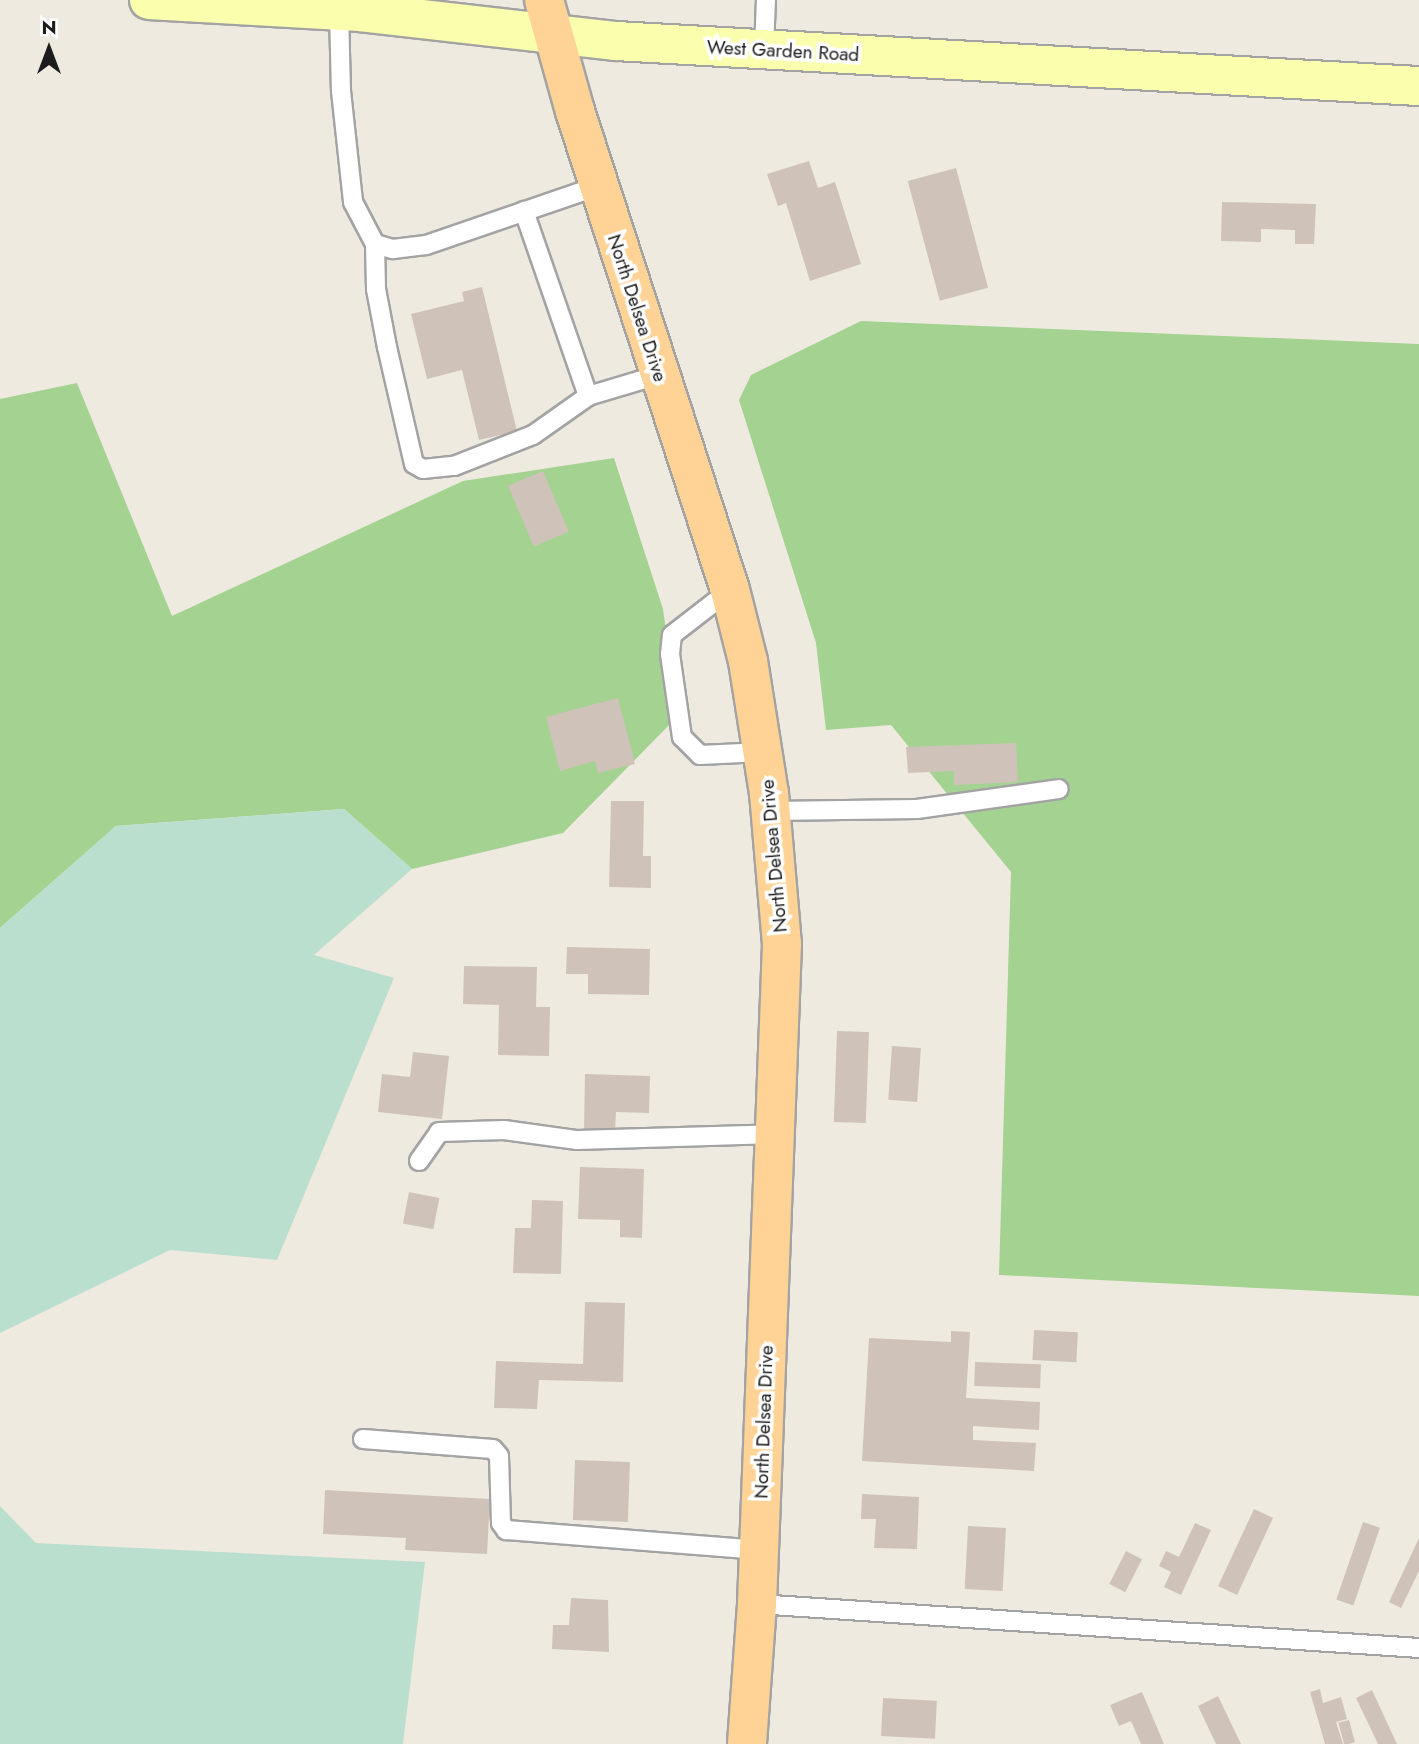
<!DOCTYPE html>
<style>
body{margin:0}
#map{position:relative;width:1419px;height:1744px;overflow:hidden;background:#efeae0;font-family:Jost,sans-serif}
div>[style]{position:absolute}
.forest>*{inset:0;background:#a4d290}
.wetland>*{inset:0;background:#bbdfce}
.building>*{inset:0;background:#cfc3b9;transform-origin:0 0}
.roads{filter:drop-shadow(2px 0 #a3a3a3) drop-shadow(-2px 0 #a3a3a3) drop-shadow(0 2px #a3a3a3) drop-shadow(0 -2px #a3a3a3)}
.lane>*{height:18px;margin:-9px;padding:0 9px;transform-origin:9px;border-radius:9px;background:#fff}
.secondary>*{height:38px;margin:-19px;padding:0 19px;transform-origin:19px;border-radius:19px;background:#faffae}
.primary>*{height:38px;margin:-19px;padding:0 19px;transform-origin:19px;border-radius:19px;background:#ffd295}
span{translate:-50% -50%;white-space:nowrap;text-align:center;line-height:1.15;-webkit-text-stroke:7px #fff;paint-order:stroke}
.street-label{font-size:19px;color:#1c1c1c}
.north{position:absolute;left:14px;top:14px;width:70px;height:70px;-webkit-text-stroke:5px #fff;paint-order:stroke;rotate:0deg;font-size:19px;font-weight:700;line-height:28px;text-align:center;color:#1c1c1c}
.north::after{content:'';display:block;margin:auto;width:24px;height:32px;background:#1c1c1c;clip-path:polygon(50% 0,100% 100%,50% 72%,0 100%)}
</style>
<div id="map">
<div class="forest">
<i style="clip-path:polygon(861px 321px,1419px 344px,1419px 1296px,999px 1275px,1011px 872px,891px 725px,826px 730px,816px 643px,739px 400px,751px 375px)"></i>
<i style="clip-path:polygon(77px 383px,172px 616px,463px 481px,614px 458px,663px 609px,678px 716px,563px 833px,412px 869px,344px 809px,116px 826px,0 928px,0 399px)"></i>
</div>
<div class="wetland">
<i style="clip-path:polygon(344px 809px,412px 869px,314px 955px,394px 978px,277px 1260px,170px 1250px,0 1333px,0 928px,116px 826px)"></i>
<i style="clip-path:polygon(0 1506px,36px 1543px,425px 1562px,403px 1744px,0 1744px)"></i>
</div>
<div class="building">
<i style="clip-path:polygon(809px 161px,818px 188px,835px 182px,861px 264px,810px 281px,786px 203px,778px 206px,767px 174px)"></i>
<i style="left:956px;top:168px;width:124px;height:50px;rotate:75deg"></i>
<i style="clip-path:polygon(1222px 202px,1316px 204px,1314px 244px,1295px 244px,1295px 230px,1261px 229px,1261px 242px,1221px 241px)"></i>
<i style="clip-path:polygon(482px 287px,517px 431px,479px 440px,462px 370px,427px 379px,411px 314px,464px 301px,462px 292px)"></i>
<i style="left:543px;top:471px;width:66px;height:38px;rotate:67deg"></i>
<i style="clip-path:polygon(618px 698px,635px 764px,598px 773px,595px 761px,560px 771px,546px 717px)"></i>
<i style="clip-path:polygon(1016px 743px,1018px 782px,954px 785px,954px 771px,908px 773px,906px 747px)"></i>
<i style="clip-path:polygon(611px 801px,644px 801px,643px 856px,651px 856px,651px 888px,609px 887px)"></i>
<i style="clip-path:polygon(567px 947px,650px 949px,649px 995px,588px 994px,588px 974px,566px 974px)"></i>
<i style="clip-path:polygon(464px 966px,537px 967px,536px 1007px,550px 1007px,549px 1056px,498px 1055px,499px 1005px,463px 1004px)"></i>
<i style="left:837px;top:1031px;width:32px;height:91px;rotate:2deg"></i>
<i style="left:892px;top:1046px;width:29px;height:54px;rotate:4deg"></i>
<i style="clip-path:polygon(413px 1052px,449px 1056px,442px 1119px,378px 1112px,382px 1074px,410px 1077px)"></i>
<i style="clip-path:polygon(585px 1074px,650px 1076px,649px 1113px,616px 1112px,615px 1131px,584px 1130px)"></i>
<i style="clip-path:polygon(580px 1167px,644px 1169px,642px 1238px,620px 1237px,620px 1220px,578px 1219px)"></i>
<i style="left:409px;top:1192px;width:31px;height:32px;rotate:11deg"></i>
<i style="clip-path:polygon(532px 1200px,563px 1201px,561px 1274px,513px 1273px,515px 1228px,531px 1228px)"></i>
<i style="clip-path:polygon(585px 1302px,625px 1303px,623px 1382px,539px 1380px,537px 1409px,494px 1408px,496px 1361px,583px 1364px)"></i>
<i style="left:1034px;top:1330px;width:44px;height:30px;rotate:3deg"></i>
<i style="clip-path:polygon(951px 1331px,970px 1332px,966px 1398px,1040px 1402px,1039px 1430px,973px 1426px,973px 1440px,1036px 1443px,1034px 1471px,862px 1461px,869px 1338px,951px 1342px)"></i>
<i style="left:975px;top:1362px;width:66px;height:24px;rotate:2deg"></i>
<i style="left:575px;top:1460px;width:55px;height:60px;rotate:2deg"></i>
<i style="clip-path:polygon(325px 1490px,490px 1499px,487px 1554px,405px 1550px,406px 1538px,323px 1534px)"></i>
<i style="clip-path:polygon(862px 1494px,919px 1497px,917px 1549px,874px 1548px,876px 1519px,861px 1519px)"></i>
<i style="left:1254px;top:1509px;width:21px;height:85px;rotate:25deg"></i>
<i style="left:1363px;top:1522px;width:18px;height:82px;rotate:19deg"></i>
<i style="clip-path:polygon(1195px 1523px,1211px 1530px,1181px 1595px,1164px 1587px,1171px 1572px,1159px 1566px,1166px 1551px,1179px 1557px)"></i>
<i style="left:968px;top:1526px;width:38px;height:63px;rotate:3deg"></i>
<i style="clip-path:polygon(1419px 1538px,1419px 1571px,1401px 1608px,1389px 1602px)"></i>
<i style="left:1126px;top:1551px;width:18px;height:37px;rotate:27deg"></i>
<i style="clip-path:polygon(571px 1598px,608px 1600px,609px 1652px,552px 1649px,553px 1625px,569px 1625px)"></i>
<i style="clip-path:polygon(1320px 1689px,1323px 1703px,1341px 1697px,1347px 1719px,1336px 1722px,1343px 1744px,1325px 1744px,1310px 1692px)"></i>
<i style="clip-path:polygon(1372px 1690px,1397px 1744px,1378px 1744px,1356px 1698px)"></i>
<i style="clip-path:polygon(1142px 1692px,1164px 1744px,1141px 1744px,1131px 1721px,1119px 1726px,1110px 1705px)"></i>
<i style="clip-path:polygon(1218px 1696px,1241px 1744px,1216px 1744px,1198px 1706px)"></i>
<i style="left:883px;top:1698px;width:54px;height:38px;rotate:3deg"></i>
<i style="left:1349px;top:1720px;width:23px;height:11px;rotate:75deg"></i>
</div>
<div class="roads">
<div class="lane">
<i style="left:339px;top:11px;width:80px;rotate:88.6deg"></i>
<i style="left:341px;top:91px;width:112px;rotate:83.8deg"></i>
<i style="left:353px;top:202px;width:47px;rotate:62.4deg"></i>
<i style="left:375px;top:244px;width:19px;rotate:16deg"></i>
<i style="left:393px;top:249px;width:33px;rotate:-7deg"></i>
<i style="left:426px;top:245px;width:182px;rotate:-18.9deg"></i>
<i style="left:764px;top:49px;width:49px;rotate:-87.7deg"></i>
<i style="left:524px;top:211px;width:196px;rotate:70.9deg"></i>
<i style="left:375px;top:244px;width:45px;rotate:88.7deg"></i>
<i style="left:376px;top:289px;width:59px;rotate:79.3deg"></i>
<i style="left:387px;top:347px;width:120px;rotate:77deg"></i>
<i style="left:414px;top:464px;width:10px;rotate:29deg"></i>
<i style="left:423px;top:469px;width:31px;rotate:-6deg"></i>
<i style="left:454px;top:466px;width:85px;rotate:-21.4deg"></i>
<i style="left:533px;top:435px;width:67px;rotate:-35.3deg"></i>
<i style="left:588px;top:396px;width:73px;rotate:-16.7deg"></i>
<i style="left:730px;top:590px;width:73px;rotate:142.2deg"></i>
<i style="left:672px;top:635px;width:19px;rotate:96deg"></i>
<i style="left:670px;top:654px;width:84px;rotate:81.8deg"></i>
<i style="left:682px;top:737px;width:25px;rotate:45deg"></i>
<i style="left:700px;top:755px;width:63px;rotate:-2.7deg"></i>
<i style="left:771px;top:811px;width:146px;rotate:-0.8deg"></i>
<i style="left:917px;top:809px;width:143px;rotate:-8deg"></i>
<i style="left:419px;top:1161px;width:35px;rotate:-55deg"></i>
<i style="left:439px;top:1132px;width:65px;rotate:-1.8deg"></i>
<i style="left:504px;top:1130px;width:74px;rotate:7.8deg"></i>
<i style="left:577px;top:1140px;width:198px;rotate:-1.7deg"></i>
<i style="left:363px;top:1439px;width:130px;rotate:4.4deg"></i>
<i style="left:493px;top:1449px;width:9px;rotate:49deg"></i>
<i style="left:499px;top:1456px;width:67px;rotate:88.3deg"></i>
<i style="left:501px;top:1523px;width:9px;rotate:54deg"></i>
<i style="left:506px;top:1530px;width:255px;rotate:4.5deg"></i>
<i style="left:757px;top:1604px;width:663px;rotate:3.8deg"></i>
</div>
<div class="secondary">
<i style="left:149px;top:0;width:211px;rotate:3.3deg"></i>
<i style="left:360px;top:12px;width:258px;rotate:6.5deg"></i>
<i style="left:616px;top:41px;width:804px;rotate:3.21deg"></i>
</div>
<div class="primary">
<i style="left:544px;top:0;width:115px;rotate:74.4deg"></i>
<i style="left:575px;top:111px;width:503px;rotate:72.07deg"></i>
<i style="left:730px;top:590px;width:73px;rotate:75.8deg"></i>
<i style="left:748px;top:661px;width:134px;rotate:81deg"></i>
<i style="left:769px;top:793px;width:152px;rotate:85.1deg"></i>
<i style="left:782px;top:944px;width:660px;rotate:92.17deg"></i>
<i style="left:757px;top:1604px;width:140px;rotate:94.1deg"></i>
</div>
</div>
<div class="street-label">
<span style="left:783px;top:51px;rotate:3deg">West Garden Road</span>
<span style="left:637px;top:308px;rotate:72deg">North Delsea Drive</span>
<span style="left:774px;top:856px;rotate:-95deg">North Delsea Drive</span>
<span style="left:764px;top:1422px;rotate:-88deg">North Delsea Drive</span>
</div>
<div class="north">N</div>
</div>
